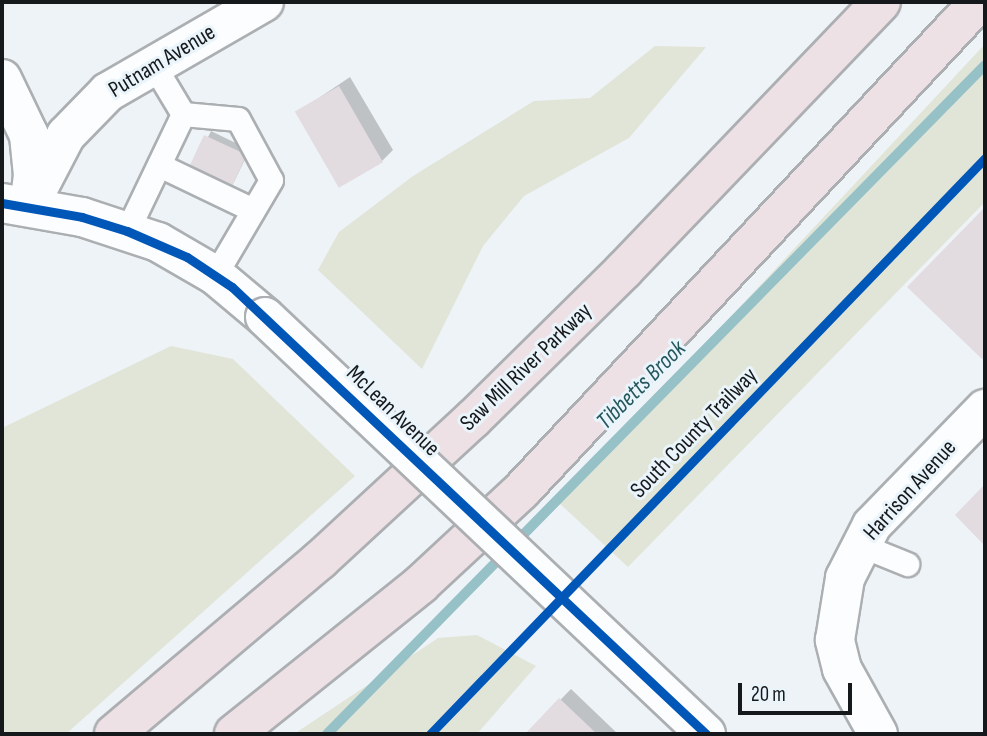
<!DOCTYPE html>
<style>
body{margin:0}
#map{position:relative;width:987px;height:736px;overflow:hidden;background:#eef3f7;font-family:"Sofia Sans Condensed",sans-serif}
div>[style]{position:absolute}
.green>*{inset:0;background:#e1e5d7}
.shadow>*{inset:0;background:#0003;transform-origin:0 0}
.stream>*{height:10px;margin:-5px;padding:0 5px;transform-origin:5px;border-radius:5px;background:#96c1c7}
.building>*{inset:0;background:#e2dbe0;transform-origin:0 0}
.roads{filter:drop-shadow(2px 0 #acafb2) drop-shadow(-2px 0 #acafb2) drop-shadow(0 2px #acafb2) drop-shadow(0 -2px #acafb2)}
.service>*{height:23px;margin:-11.5px;padding:0 11.5px;transform-origin:11.5px;border-radius:11.5px;background:#fcfdfe}
.minor>*{height:38px;margin:-19px;padding:0 19px;transform-origin:19px;border-radius:19px;background:#fcfdfe}
.tertiary>*{height:38px;margin:-19px;padding:0 19px;transform-origin:19px;border-radius:19px;background:#fcfdfe}
.motorway>*{height:38px;margin:-19px;padding:0 19px;transform-origin:19px;border-radius:19px;background:#eee1e5}
.bridges{filter:drop-shadow(2px 0 #acafb2) drop-shadow(-2px 0 #acafb2) drop-shadow(0 2px #acafb2) drop-shadow(0 -2px #acafb2)}
.tertiary-bridge>*{height:38px;margin:-19px;padding:0 19px;transform-origin:19px;border-radius:19px;background:#fcfdfe}
.cycleway>*{height:9px;margin:-4.5px;padding:0 4.5px;transform-origin:4.5px;border-radius:4.5px;background:#0057b8}
span{translate:-50% -50%;white-space:nowrap;text-align:center;line-height:1.15;-webkit-text-stroke:6px #eaf4fb;paint-order:stroke}
.street-label{font-size:23px;color:#16191c}
.water-label{font-size:24px;color:#24575c;font-style:italic}
.frame{position:absolute;inset:0;border:4px solid #16191c;pointer-events:none}
.scale{position:absolute;left:738px;top:683px;width:114px;height:32px;box-sizing:border-box;border:4px solid #16191c;border-top:0;padding-left:9px;font-size:21px;line-height:24px;white-space:nowrap;color:#16191c;-webkit-text-stroke:5px #eaf4fb;paint-order:stroke}
</style>
<div id="map">
<div class="green">
<i style="clip-path:polygon(985px 44px,985px 202px,628px 567px,558px 502px)"></i>
<i style="clip-path:polygon(655px 46px,706px 47px,629px 138px,524px 196px,483px 246px,422px 369px,318px 270px,339px 232px,413px 176px,534px 101px,590px 98px)"></i>
<i style="clip-path:polygon(171px 346px,233px 359px,355px 476px,66px 734px,2px 734px,2px 428px)"></i>
<i style="clip-path:polygon(477px 635px,536px 666px,477px 734px,294px 734px,438px 638px)"></i>
</div>
<div class="shadow">
<i style="clip-path:polygon(350px 77px,393px 150px,382px 161px,298px 112px)"></i>
<i style="left:211px;top:131px;width:43px;height:43px;rotate:26deg"></i>
<i style="clip-path:polygon(985px 210px,985px 353px,982px 357px,909px 287px)"></i>
<i style="clip-path:polygon(571px 689px,618px 734px,527px 734px)"></i>
</div>
<div class="stream">
<i style="left:327px;top:734px;width:938px;rotate:-45.47deg"></i>
</div>
<div class="building">
<i style="left:339px;top:86px;width:88px;height:51px;rotate:60deg"></i>
<i style="left:204px;top:135px;width:47px;height:39px;rotate:25deg"></i>
<i style="clip-path:polygon(985px 207px,985px 356px,982px 359px,907px 287px)"></i>
<i style="clip-path:polygon(985px 484px,985px 546px,955px 515px)"></i>
<i style="clip-path:polygon(559px 698px,597px 734px,525px 734px)"></i>
</div>
<div class="roads">
<div class="service">
<i style="left:153px;top:64px;width:58px;rotate:59deg"></i>
<i style="left:183px;top:114px;width:55px;rotate:5.2deg"></i>
<i style="left:238px;top:119px;width:69px;rotate:61.6deg"></i>
<i style="left:271px;top:180px;width:110px;rotate:120.5deg"></i>
<i style="left:159px;top:165px;width:104px;rotate:25.6deg"></i>
<i style="left:127px;top:231px;width:130px;rotate:-64.4deg"></i>
<i style="left:860px;top:545px;width:51px;rotate:22deg"></i>
</div>
<div class="minor">
<i style="left:2px;top:79px;width:62px;rotate:64.3deg"></i>
<i style="left:29px;top:135px;width:40px;rotate:84.3deg"></i>
<i style="left:33px;top:175px;width:31px;rotate:97deg"></i>
<i style="left:878px;top:734px;width:74px;rotate:-119deg"></i>
<i style="left:842px;top:669px;width:30px;rotate:-104deg"></i>
<i style="left:835px;top:640px;width:63px;rotate:-80.8deg"></i>
<i style="left:845px;top:578px;width:59px;rotate:-63deg"></i>
<i style="left:872px;top:525px;width:162px;rotate:-45.8deg"></i>
</div>
<div class="tertiary">
<i style="left:2px;top:203px;width:81px;rotate:9.9deg"></i>
<i style="left:82px;top:217px;width:80px;rotate:18.2deg"></i>
<i style="left:158px;top:242px;width:66px;rotate:30.1deg"></i>
<i style="left:215px;top:275px;width:65px;rotate:40deg"></i>
<i style="left:29px;top:206px;width:80px;rotate:-62.5deg"></i>
<i style="left:66px;top:135px;width:60px;rotate:-45.7deg"></i>
<i style="left:108px;top:92px;width:180px;rotate:-30deg"></i>
</div>
<div class="motorway">
<i style="left:114px;top:734px;width:270px;rotate:-40.2deg"></i>
<i style="left:320px;top:560px;width:208px;rotate:-42.7deg"></i>
<i style="left:473px;top:419px;width:212px;rotate:-44.6deg"></i>
<i style="left:624px;top:270px;width:371px;rotate:-46.2deg"></i>
<i style="left:234px;top:734px;width:240px;rotate:-38.7deg"></i>
<i style="left:421px;top:584px;width:138px;rotate:-42.9deg"></i>
<i style="left:522px;top:490px;width:669px;rotate:-46.88deg"></i>
</div>
</div>
<div class="bridges">
<div class="tertiary-bridge">
<i style="left:265px;top:317px;width:607px;rotate:43.4deg"></i>
</div>
</div>
<div class="cycleway">
<i style="left:2px;top:203px;width:81px;rotate:9.9deg"></i>
<i style="left:82px;top:217px;width:47px;rotate:17.3deg"></i>
<i style="left:127px;top:231px;width:65px;rotate:23.4deg"></i>
<i style="left:187px;top:257px;width:54px;rotate:33.7deg"></i>
<i style="left:232px;top:287px;width:652px;rotate:43.32deg"></i>
<i style="left:430px;top:734px;width:800px;rotate:-46.06deg"></i>
</div>
<div class="street-label">
<span style="left:162px;top:61px;rotate:-31deg">Putnam Avenue</span>
<span style="left:526px;top:367px;rotate:-44deg">Saw Mill River Parkway</span>
<span style="left:393px;top:411px;rotate:44deg">McLean Avenue</span>
<span style="left:694px;top:433px;rotate:-46deg">South County Trailway</span>
<span style="left:910px;top:490px;rotate:-48deg">Harrison Avenue</span>
</div>
<div class="water-label">
<span style="left:641px;top:385px;rotate:-45deg">Tibbetts Brook</span>
</div>
<div class="frame"></div>
<div class="scale">20 m</div>
</div>
